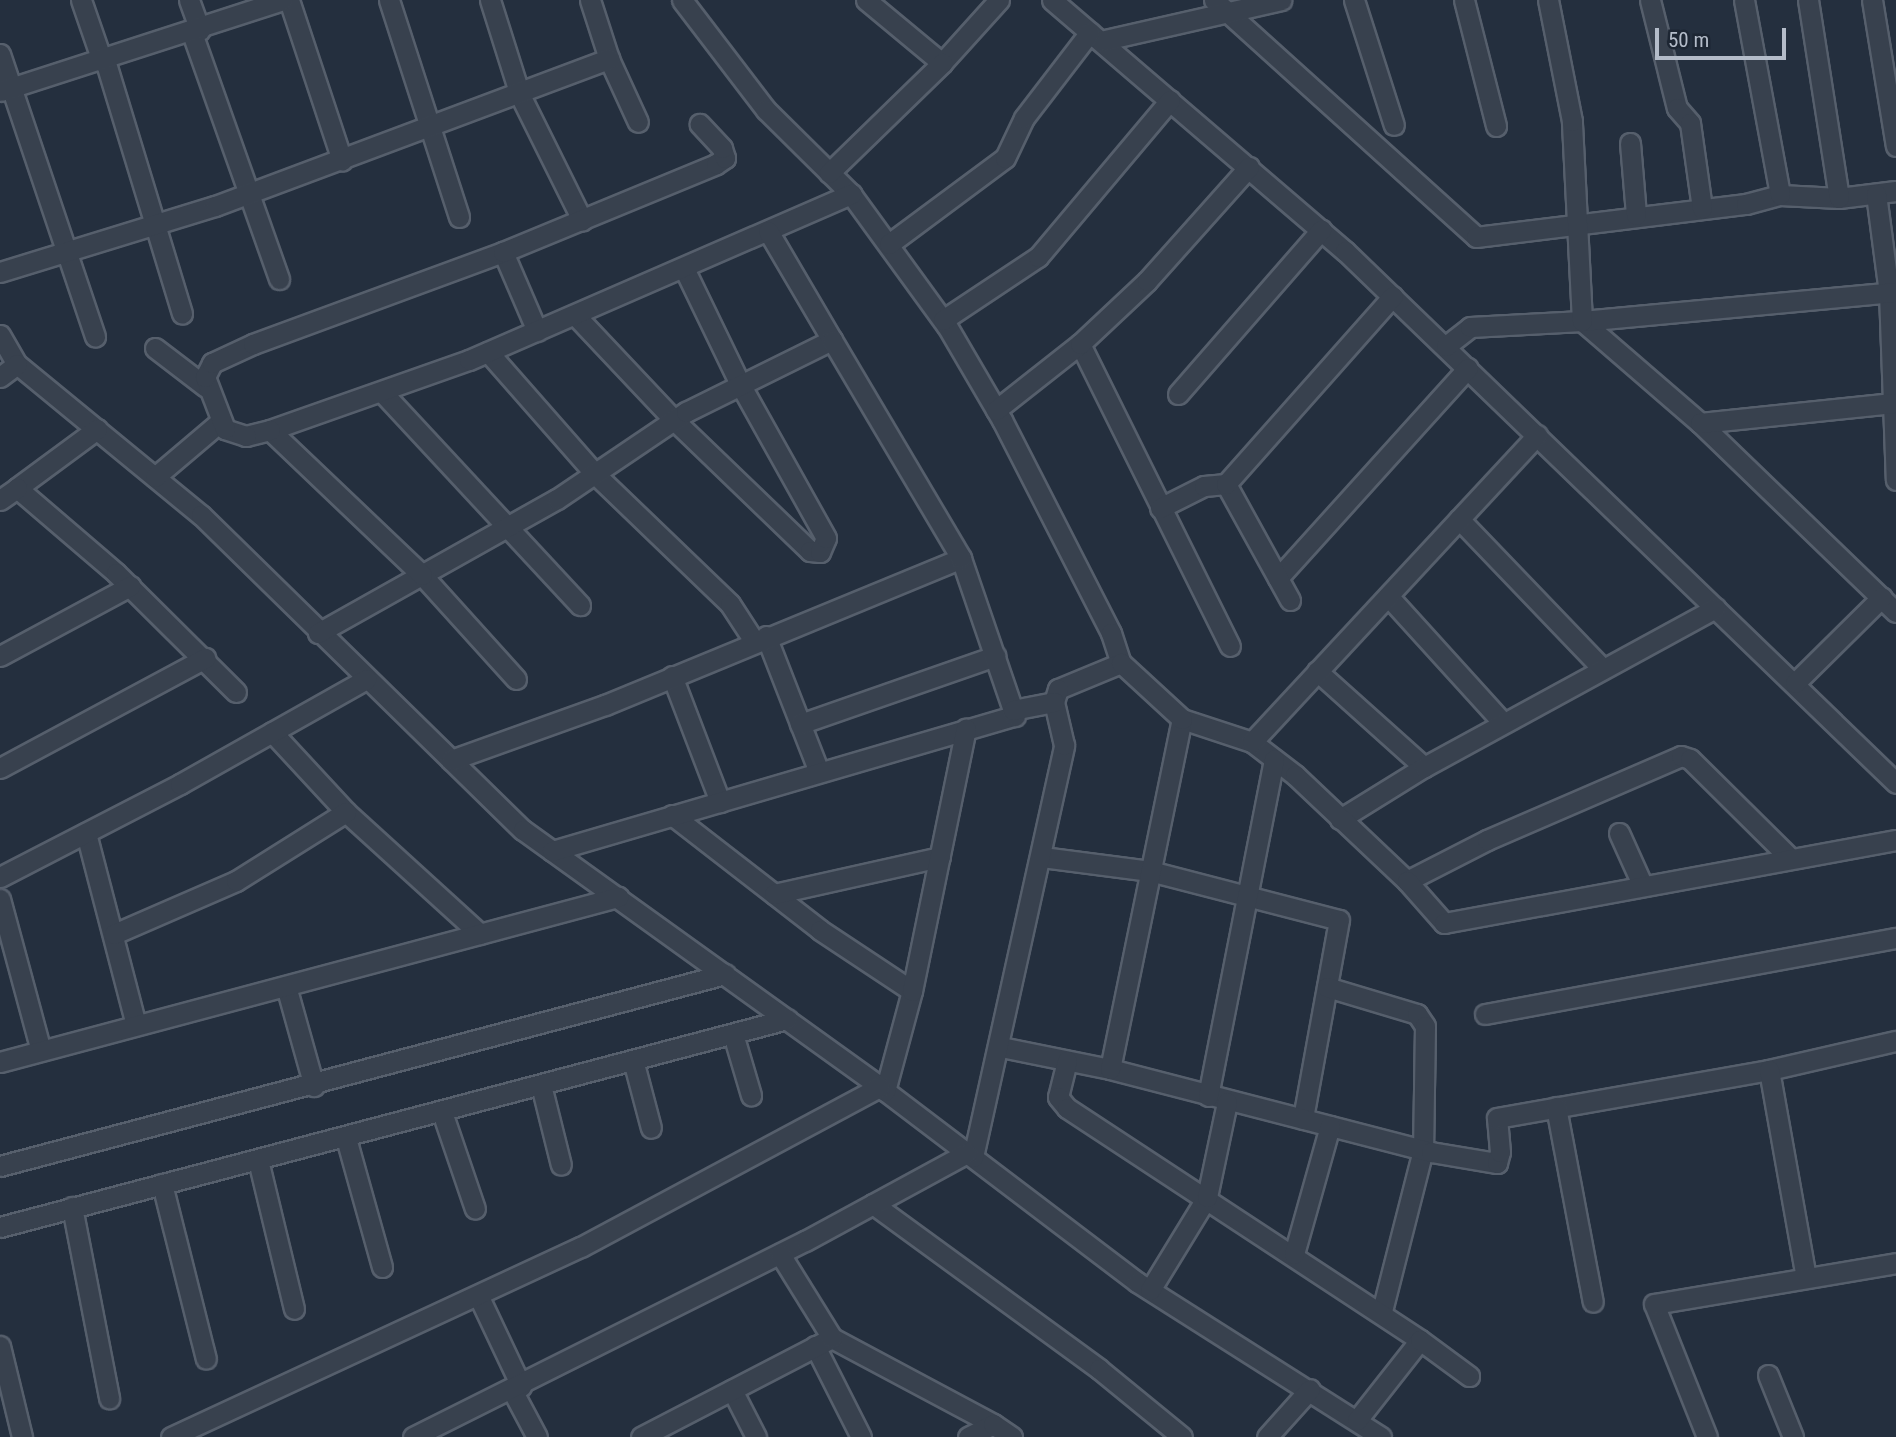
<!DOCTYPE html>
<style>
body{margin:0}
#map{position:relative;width:1896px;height:1437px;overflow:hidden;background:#242f3e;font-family:"Roboto Condensed",sans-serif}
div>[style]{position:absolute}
.roads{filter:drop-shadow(2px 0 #565f6c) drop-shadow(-2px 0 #565f6c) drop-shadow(0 2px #565f6c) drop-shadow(0 -2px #565f6c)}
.street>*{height:19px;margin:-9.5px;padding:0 9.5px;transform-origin:9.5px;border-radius:9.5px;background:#38414e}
span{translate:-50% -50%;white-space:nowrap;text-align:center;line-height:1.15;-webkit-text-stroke:5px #1d2633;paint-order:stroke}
.scale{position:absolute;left:1655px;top:28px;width:131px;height:32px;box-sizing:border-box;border:4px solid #b4bcc9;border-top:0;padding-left:9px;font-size:21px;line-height:24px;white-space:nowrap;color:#b4bcc9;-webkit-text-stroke:5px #1d2633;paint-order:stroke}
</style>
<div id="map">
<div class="roads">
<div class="street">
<i style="left:81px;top:0;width:65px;rotate:71deg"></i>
<i style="left:189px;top:0;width:32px;rotate:70deg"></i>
<i style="left:289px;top:0;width:169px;rotate:71.7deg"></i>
<i style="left:389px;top:0;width:228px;rotate:72.1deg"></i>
<i style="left:490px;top:0;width:100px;rotate:72.5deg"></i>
<i style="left:520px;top:95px;width:140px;rotate:63.6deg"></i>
<i style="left:590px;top:0;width:62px;rotate:72.1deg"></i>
<i style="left:609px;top:59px;width:69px;rotate:65.3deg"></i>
<i style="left:682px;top:0;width:138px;rotate:52.6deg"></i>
<i style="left:766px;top:110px;width:120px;rotate:44.7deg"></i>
<i style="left:851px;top:194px;width:163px;rotate:54deg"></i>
<i style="left:947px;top:326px;width:109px;rotate:59.7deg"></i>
<i style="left:1002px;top:420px;width:239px;rotate:62.9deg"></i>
<i style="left:1111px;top:633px;width:32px;rotate:72deg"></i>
<i style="left:1121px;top:663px;width:68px;rotate:157.6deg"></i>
<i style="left:1058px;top:689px;width:14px;rotate:107deg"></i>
<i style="left:866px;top:0;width:99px;rotate:39.7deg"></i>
<i style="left:942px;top:63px;width:85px;rotate:-47.9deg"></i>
<i style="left:1052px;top:0;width:386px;rotate:40.6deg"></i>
<i style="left:1345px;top:251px;width:766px;rotate:43.99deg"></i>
<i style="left:1214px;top:0;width:353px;rotate:42.1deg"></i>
<i style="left:1476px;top:237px;width:272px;rotate:-7deg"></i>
<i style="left:1746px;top:204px;width:35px;rotate:-15deg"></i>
<i style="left:1780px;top:195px;width:59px;rotate:2.9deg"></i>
<i style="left:1839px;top:198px;width:57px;rotate:-7deg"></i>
<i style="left:1354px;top:0;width:131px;rotate:72.3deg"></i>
<i style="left:1464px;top:0;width:130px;rotate:75.7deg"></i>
<i style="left:1650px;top:0;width:111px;rotate:76deg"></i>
<i style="left:1677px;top:108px;width:20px;rotate:49deg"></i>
<i style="left:1690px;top:123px;width:86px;rotate:82deg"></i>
<i style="left:1744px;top:0;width:198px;rotate:79.5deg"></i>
<i style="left:1808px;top:0;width:200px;rotate:81.1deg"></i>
<i style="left:1872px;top:0;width:148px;rotate:80.7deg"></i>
<i style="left:192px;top:33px;width:261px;rotate:70.5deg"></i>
<i style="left:1101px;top:41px;width:185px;rotate:-12.8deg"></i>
<i style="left:0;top:54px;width:298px;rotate:71.4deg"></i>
<i style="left:105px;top:60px;width:265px;rotate:73.1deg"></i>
<i style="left:1px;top:91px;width:296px;rotate:-17.9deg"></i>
<i style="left:1630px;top:143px;width:72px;rotate:85.2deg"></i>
<i style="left:829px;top:173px;width:158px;rotate:-44.2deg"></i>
<i style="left:1876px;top:194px;width:100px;rotate:82.5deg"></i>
<i style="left:1889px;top:293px;width:187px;rotate:87.9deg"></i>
<i style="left:889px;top:244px;width:144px;rotate:-36.6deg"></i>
<i style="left:1005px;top:158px;width:44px;rotate:-64.6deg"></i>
<i style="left:1024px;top:118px;width:108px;rotate:-52.5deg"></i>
<i style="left:503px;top:252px;width:86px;rotate:66.7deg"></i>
<i style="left:0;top:272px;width:225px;rotate:-17.1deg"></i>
<i style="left:215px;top:206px;width:421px;rotate:-20.5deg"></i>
<i style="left:575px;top:315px;width:144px;rotate:46.7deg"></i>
<i style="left:674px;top:420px;width:189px;rotate:43.9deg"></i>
<i style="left:810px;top:551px;width:10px;rotate:6deg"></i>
<i style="left:820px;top:552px;width:15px;rotate:-67deg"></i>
<i style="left:826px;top:538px;width:176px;rotate:-119.2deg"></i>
<i style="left:740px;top:384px;width:129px;rotate:-115.8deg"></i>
<i style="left:943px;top:320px;width:114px;rotate:-33.6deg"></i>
<i style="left:1038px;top:257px;width:205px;rotate:-49.9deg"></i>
<i style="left:1582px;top:321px;width:156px;rotate:40.8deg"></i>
<i style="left:1700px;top:423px;width:272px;rotate:44deg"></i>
<i style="left:1582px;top:321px;width:315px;rotate:-5.3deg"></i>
<i style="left:0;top:335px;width:34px;rotate:60deg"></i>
<i style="left:17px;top:364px;width:238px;rotate:39.4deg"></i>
<i style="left:201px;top:515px;width:450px;rotate:44.4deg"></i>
<i style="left:523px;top:830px;width:440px;rotate:35.7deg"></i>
<i style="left:880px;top:1087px;width:323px;rotate:37.2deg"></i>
<i style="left:1137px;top:1282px;width:289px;rotate:32.4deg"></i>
<i style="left:1080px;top:344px;width:337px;rotate:63.6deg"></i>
<i style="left:1446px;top:346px;width:31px;rotate:-38deg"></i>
<i style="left:1470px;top:327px;width:112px;rotate:-3.1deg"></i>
<i style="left:1582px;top:321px;width:200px;rotate:-92.9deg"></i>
<i style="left:1572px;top:121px;width:123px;rotate:-101.2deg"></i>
<i style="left:155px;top:348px;width:64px;rotate:37.4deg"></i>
<i style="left:488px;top:352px;width:162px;rotate:48.7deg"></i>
<i style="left:595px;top:474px;width:187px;rotate:43.9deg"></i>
<i style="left:730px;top:604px;width:44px;rotate:57deg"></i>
<i style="left:0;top:377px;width:21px;rotate:-37deg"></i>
<i style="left:382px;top:392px;width:291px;rotate:47.1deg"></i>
<i style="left:1178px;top:394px;width:218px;rotate:-48.9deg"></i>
<i style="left:996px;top:410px;width:107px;rotate:-38.2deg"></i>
<i style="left:1080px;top:344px;width:92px;rotate:-43.2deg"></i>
<i style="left:1147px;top:281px;width:153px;rotate:-48.2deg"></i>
<i style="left:1700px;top:423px;width:194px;rotate:-5.9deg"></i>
<i style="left:97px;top:429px;width:99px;rotate:143.6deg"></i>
<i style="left:17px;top:488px;width:130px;rotate:40.6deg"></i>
<i style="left:116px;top:573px;width:169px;rotate:44.8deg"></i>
<i style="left:270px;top:430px;width:211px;rotate:-19.4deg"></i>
<i style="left:469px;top:360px;width:417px;rotate:-23.5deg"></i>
<i style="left:155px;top:477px;width:87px;rotate:-40.3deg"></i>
<i style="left:0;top:500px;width:21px;rotate:-35deg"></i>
<i style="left:1160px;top:508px;width:49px;rotate:-26.6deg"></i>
<i style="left:1204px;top:486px;width:22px;rotate:-5deg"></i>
<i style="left:1459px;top:519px;width:207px;rotate:46.2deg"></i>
<i style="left:1278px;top:578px;width:283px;rotate:-47.9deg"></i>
<i style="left:1388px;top:596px;width:171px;rotate:47.8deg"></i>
<i style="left:1290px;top:600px;width:132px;rotate:-118.9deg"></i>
<i style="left:1226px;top:484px;width:251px;rotate:-48.4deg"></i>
<i style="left:318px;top:633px;width:274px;rotate:-29.3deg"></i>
<i style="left:557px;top:499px;width:156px;rotate:-34deg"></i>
<i style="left:686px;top:412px;width:163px;rotate:-26.3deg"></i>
<i style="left:832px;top:340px;width:126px;rotate:-120.4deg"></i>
<i style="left:766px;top:636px;width:146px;rotate:68.7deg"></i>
<i style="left:0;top:656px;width:148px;rotate:-28.3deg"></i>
<i style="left:1317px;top:671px;width:144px;rotate:41.9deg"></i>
<i style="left:1424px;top:767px;width:99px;rotate:148.2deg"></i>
<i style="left:672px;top:676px;width:135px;rotate:69.1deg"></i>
<i style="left:516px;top:679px;width:140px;rotate:-132.1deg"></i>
<i style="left:422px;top:575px;width:210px;rotate:-136.4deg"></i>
<i style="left:270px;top:430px;width:25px;rotate:166deg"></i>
<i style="left:246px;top:436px;width:22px;rotate:-162deg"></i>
<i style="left:225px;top:429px;width:56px;rotate:-111deg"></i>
<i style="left:205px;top:377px;width:16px;rotate:-63deg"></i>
<i style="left:212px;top:363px;width:45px;rotate:-24.9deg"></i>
<i style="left:253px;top:344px;width:266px;rotate:-20.2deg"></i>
<i style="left:503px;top:252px;width:230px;rotate:-22.4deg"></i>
<i style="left:716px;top:164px;width:11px;rotate:-34deg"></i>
<i style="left:725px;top:158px;width:10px;rotate:-107deg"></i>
<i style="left:722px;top:148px;width:33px;rotate:-133deg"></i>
<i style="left:1795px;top:683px;width:122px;rotate:-44.7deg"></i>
<i style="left:1182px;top:719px;width:74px;rotate:18.2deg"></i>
<i style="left:1252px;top:742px;width:54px;rotate:37.5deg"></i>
<i style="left:1295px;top:775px;width:154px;rotate:43.4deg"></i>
<i style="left:1407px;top:881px;width:90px;rotate:-27.1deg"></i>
<i style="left:1487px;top:840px;width:211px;rotate:-23.4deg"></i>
<i style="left:1681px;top:756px;width:9px;rotate:18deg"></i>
<i style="left:1690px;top:759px;width:141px;rotate:44.7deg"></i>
<i style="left:800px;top:724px;width:207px;rotate:-19.2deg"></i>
<i style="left:272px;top:732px;width:109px;rotate:47.2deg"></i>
<i style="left:346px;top:812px;width:181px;rotate:42.3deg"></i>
<i style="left:1252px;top:742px;width:419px;rotate:-47.1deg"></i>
<i style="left:451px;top:760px;width:164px;rotate:-19.7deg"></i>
<i style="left:605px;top:705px;width:385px;rotate:-22.4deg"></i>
<i style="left:1424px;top:767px;width:332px;rotate:-28.6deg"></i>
<i style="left:0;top:768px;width:233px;rotate:-28.2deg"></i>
<i style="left:672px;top:815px;width:187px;rotate:37.8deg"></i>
<i style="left:820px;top:930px;width:110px;rotate:33.5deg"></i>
<i style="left:86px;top:833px;width:198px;rotate:75.4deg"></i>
<i style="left:1619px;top:833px;width:56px;rotate:65.7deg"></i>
<i style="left:552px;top:851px;width:482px;rotate:-16.3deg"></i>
<i style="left:1015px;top:716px;width:167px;rotate:-108.9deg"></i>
<i style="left:961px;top:558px;width:253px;rotate:-120.6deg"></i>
<i style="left:1042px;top:857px;width:109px;rotate:7.4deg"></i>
<i style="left:1150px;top:871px;width:195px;rotate:14.5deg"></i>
<i style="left:1339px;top:920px;width:202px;rotate:100.3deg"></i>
<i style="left:0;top:877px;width:203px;rotate:-27.3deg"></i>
<i style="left:180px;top:784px;width:214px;rotate:-29.4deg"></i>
<i style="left:1407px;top:881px;width:56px;rotate:48.6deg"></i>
<i style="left:1444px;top:923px;width:460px;rotate:-10.4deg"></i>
<i style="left:774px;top:894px;width:170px;rotate:-12.6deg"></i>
<i style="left:0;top:899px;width:157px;rotate:74.9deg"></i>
<i style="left:114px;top:934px;width:133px;rotate:-23.5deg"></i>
<i style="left:236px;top:881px;width:130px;rotate:-32.1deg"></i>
<i style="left:286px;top:986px;width:104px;rotate:74.4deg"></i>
<i style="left:1327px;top:987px;width:94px;rotate:16.7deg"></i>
<i style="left:1417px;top:1014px;width:14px;rotate:56deg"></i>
<i style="left:1425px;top:1026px;width:124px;rotate:90.9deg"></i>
<i style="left:1423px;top:1150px;width:166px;rotate:104.3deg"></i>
<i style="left:1485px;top:1014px;width:418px;rotate:-10.5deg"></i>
<i style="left:733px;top:1034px;width:64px;rotate:73.6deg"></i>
<i style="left:1001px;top:1047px;width:111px;rotate:11.4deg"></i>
<i style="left:1110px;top:1069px;width:332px;rotate:14.5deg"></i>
<i style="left:1431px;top:1152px;width:67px;rotate:9.5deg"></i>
<i style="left:1497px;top:1163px;width:11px;rotate:-75deg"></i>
<i style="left:1500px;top:1152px;width:34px;rotate:-95deg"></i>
<i style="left:1497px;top:1118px;width:276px;rotate:-10deg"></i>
<i style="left:1769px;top:1070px;width:130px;rotate:-12.9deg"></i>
<i style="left:633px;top:1060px;width:70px;rotate:75.2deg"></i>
<i style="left:1067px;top:1061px;width:37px;rotate:104deg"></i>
<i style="left:1058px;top:1097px;width:14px;rotate:51deg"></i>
<i style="left:1067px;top:1108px;width:422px;rotate:33.3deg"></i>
<i style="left:1420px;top:1340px;width:102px;rotate:128.2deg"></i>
<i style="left:0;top:1062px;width:640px;rotate:-14.95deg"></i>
<i style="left:1110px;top:1069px;width:357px;rotate:-78.4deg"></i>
<i style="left:1182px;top:719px;width:83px;rotate:-137.4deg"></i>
<i style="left:1769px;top:1070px;width:211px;rotate:79.9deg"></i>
<i style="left:541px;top:1085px;width:82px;rotate:76deg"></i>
<i style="left:885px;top:1091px;width:104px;rotate:-74.9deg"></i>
<i style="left:912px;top:991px;width:268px;rotate:-78.4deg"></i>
<i style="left:1208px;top:1096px;width:343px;rotate:-78.9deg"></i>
<i style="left:1556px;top:1107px;width:198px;rotate:79.3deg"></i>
<i style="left:442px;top:1112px;width:102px;rotate:71.2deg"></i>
<i style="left:346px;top:1138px;width:134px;rotate:74.4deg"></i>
<i style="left:973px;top:1157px;width:422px;rotate:-77.5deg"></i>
<i style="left:1064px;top:745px;width:44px;rotate:-103.1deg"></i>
<i style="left:1054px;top:702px;width:42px;rotate:169deg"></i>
<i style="left:258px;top:1160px;width:153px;rotate:76.4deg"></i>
<i style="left:0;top:1166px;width:750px;rotate:-14.83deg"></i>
<i style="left:162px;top:1184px;width:180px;rotate:75.9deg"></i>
<i style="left:873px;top:1204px;width:280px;rotate:36.1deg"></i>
<i style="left:1099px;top:1369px;width:107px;rotate:39.3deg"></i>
<i style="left:72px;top:1207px;width:195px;rotate:79deg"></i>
<i style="left:0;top:1227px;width:814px;rotate:-14.8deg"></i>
<i style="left:1294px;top:1254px;width:133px;rotate:-74.3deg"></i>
<i style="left:1150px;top:1290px;width:109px;rotate:-58.5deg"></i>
<i style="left:1207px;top:1197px;width:97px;rotate:-78.1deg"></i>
<i style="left:478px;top:1295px;width:101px;rotate:64.7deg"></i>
<i style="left:832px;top:1338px;width:183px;rotate:28.1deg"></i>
<i style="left:1420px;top:1340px;width:61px;rotate:36.3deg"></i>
<i style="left:0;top:1346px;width:94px;rotate:76.4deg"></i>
<i style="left:815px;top:1346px;width:102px;rotate:63.2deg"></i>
<i style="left:1768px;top:1375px;width:67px;rotate:68deg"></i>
<i style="left:512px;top:1390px;width:53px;rotate:62deg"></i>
<i style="left:732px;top:1390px;width:53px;rotate:62.9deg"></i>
<i style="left:171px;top:1437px;width:452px;rotate:-24.9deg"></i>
<i style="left:581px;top:1247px;width:339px;rotate:-28.2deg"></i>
<i style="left:413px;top:1437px;width:438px;rotate:-26.6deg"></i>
<i style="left:805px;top:1241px;width:184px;rotate:-28.5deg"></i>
<i style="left:641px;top:1437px;width:215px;rotate:-27.4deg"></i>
<i style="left:832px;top:1338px;width:99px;rotate:-121.8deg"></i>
<i style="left:968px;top:1437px;width:28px;rotate:-27deg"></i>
<i style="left:993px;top:1424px;width:23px;rotate:34deg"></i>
<i style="left:1267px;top:1437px;width:64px;rotate:-48.1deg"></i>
<i style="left:1707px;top:1437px;width:143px;rotate:-111.7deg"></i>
<i style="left:1654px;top:1304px;width:245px;rotate:-9.6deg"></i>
</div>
</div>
<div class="scale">50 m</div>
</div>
